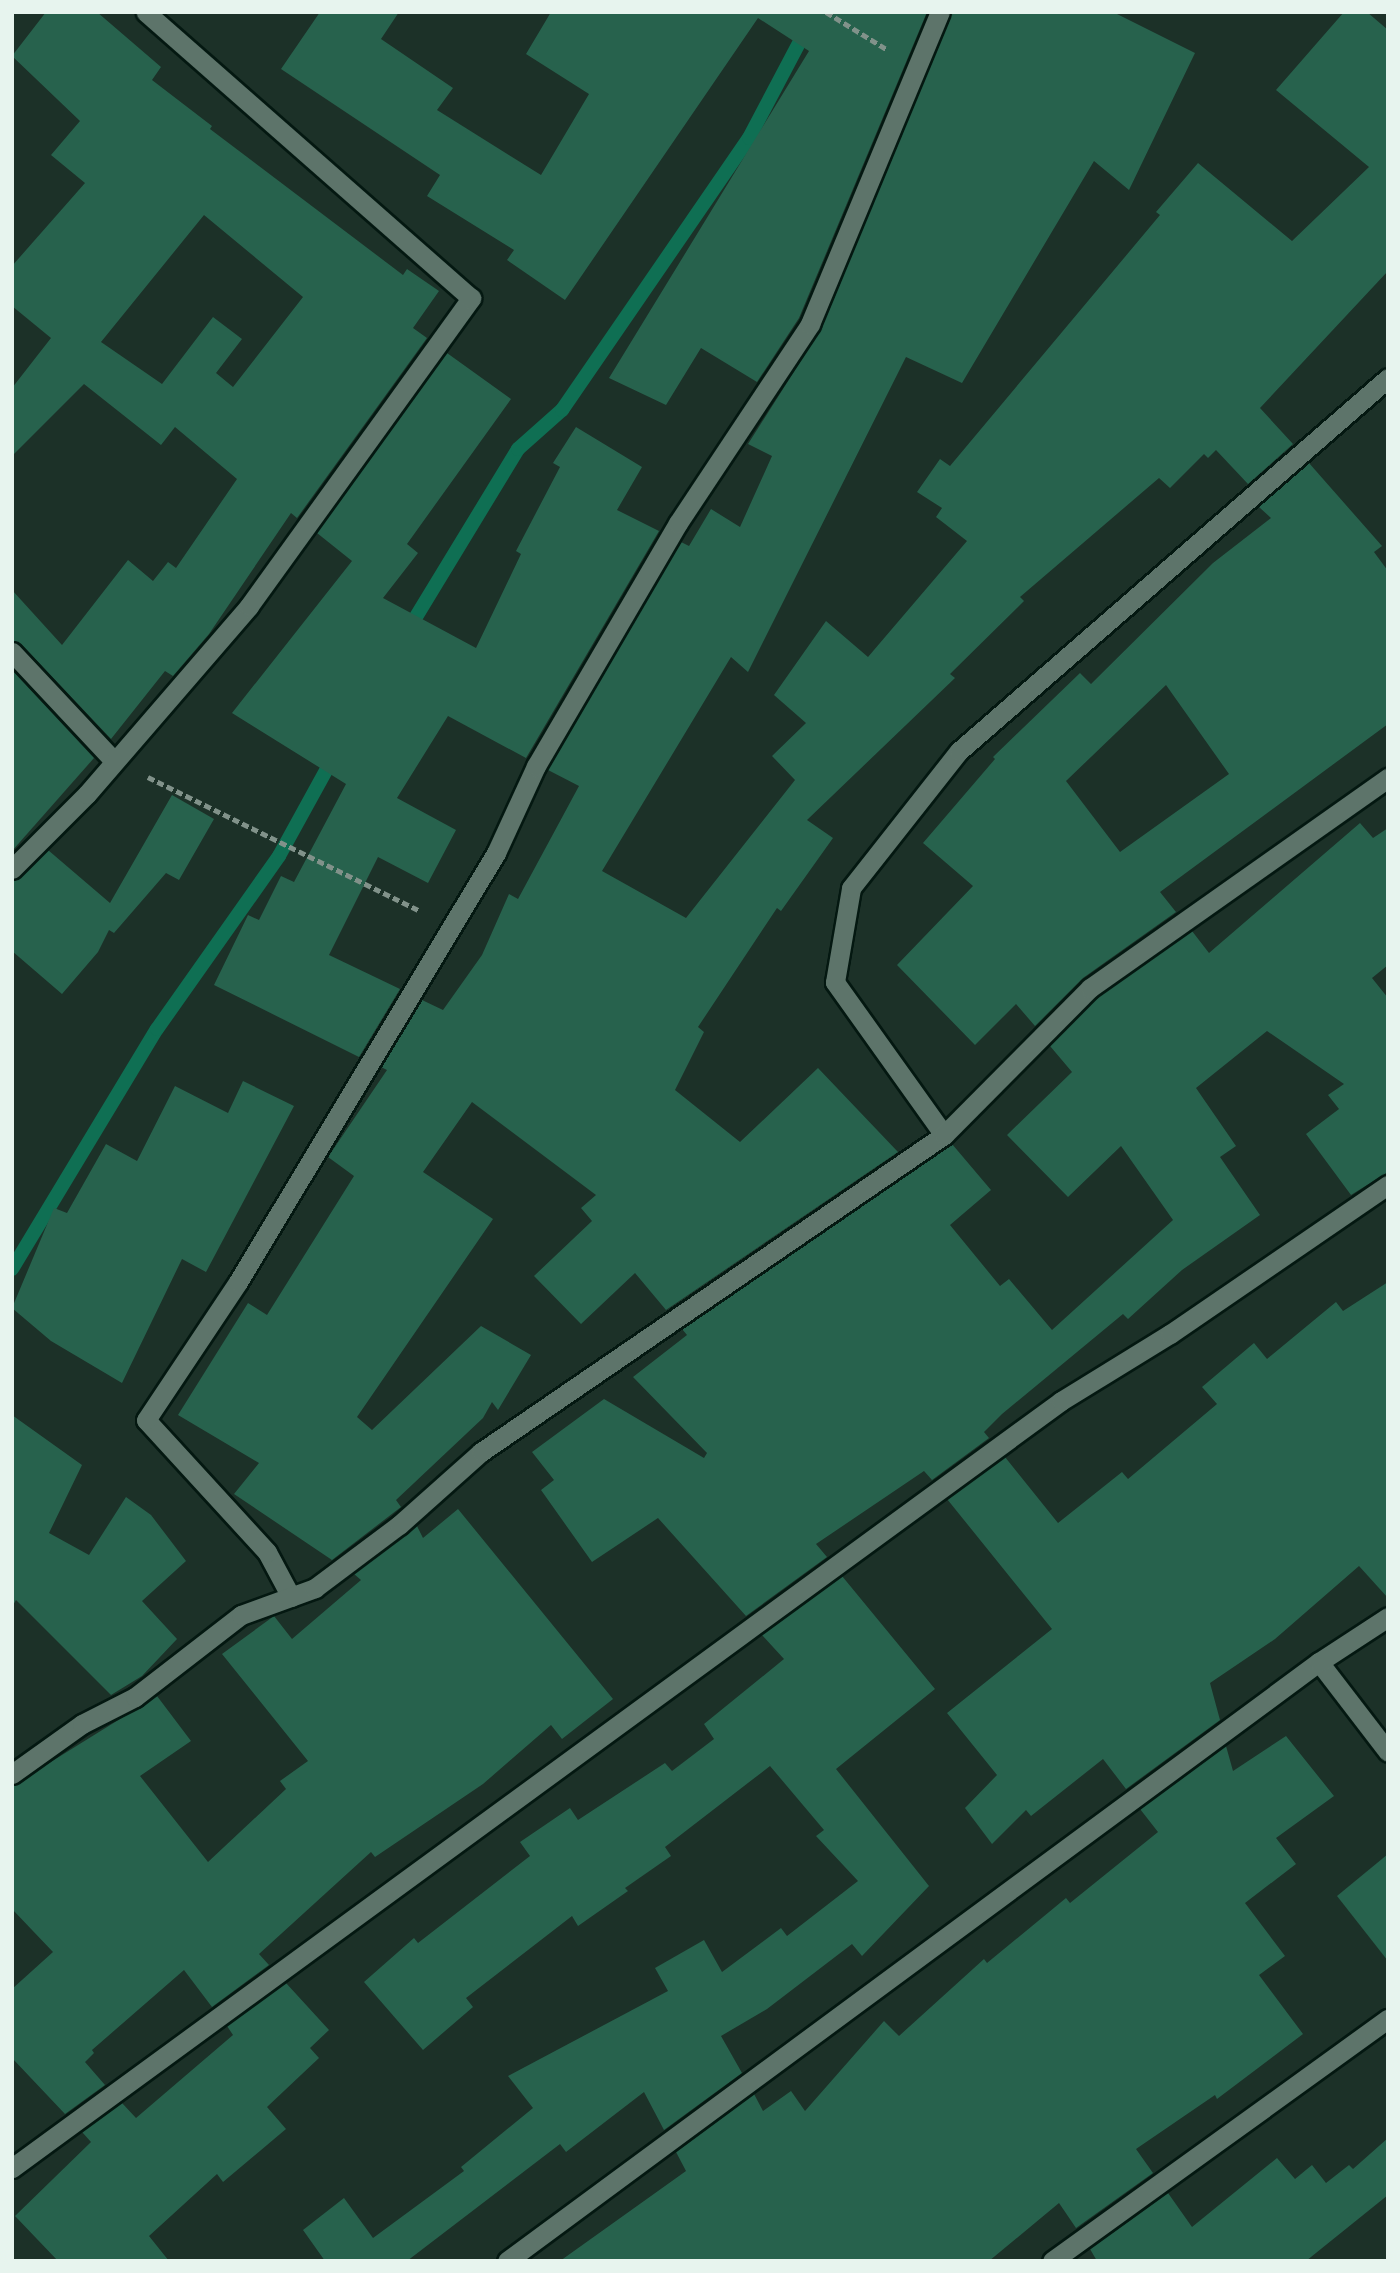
<!DOCTYPE html>
<style>
body{margin:0}
#map{position:relative;width:1400px;height:2273px;overflow:hidden;background:#1c3128;font-family:Helvetica,sans-serif}
div>[style]{position:absolute}
.stream>*{height:14px;margin:-7px;padding:0 7px;transform-origin:7px;border-radius:7px;background:#0f6f53}
.building>*{inset:0;background:#27624d}
.path>*{height:4.5px;margin-top:-2.25px;transform-origin:0;background:repeating-linear-gradient(90deg,#81928a 0 7px,transparent 0 10.5px)}
.roads{filter:drop-shadow(2px 0 #041811) drop-shadow(-2px 0 #041811) drop-shadow(0 2px #041811) drop-shadow(0 -2px #041811)}
.minor>*{height:19px;margin:-9.5px;padding:0 9.5px;transform-origin:9.5px;border-radius:9.5px;background:#5d746a}
span{translate:-50% -50%;white-space:nowrap;text-align:center;line-height:1.15;-webkit-text-stroke:6px #12271f;paint-order:stroke}
.frame{position:absolute;inset:0;border:14px solid #e7f4ee;pointer-events:none}
</style>
<div id="map">
<div class="stream">
<i style="left:408px;top:630px;width:212px;rotate:-58.7deg"></i>
<i style="left:518px;top:449px;width:59px;rotate:-41.6deg"></i>
<i style="left:562px;top:410px;width:330px;rotate:-55.5deg"></i>
<i style="left:749px;top:138px;width:124px;rotate:-62.2deg"></i>
<i style="left:12px;top:1269px;width:280px;rotate:-58.9deg"></i>
<i style="left:157px;top:1029px;width:212px;rotate:-54.8deg"></i>
<i style="left:279px;top:856px;width:114px;rotate:-61.2deg"></i>
</div>
<div class="building">
<i style="clip-path:polygon(evenodd,46px 12px,97px 12px,161px 67px,152px 80px,212px 126px,210px 129px,403px 275px,407px 269px,439px 291px,413px 328px,427px 338px,297px 518px,291px 513px,209px 634px,173px 676px,165px 671px,111px 739px,21px 644px,12px 640px,12px 590px,62px 645px,128px 560px,153px 581px,168px 562px,176px 568px,237px 479px,175px 427px,161px 445px,84px 384px,12px 456px,12px 388px,51px 338px,12px 306px,12px 266px,85px 183px,51px 155px,80px 121px,12px 56px,46px 12px,204px 215px,303px 297px,233px 387px,216px 373px,242px 339px,213px 317px,162px 384px,101px 342px,204px 215px)"></i>
<i style="clip-path:polygon(320px 12px,399px 12px,381px 39px,453px 88px,437px 110px,541px 175px,589px 94px,526px 54px,551px 12px,927px 12px,799px 318px,757px 382px,701px 348px,666px 405px,609px 378px,809px 51px,758px 18px,565px 300px,507px 260px,514px 250px,427px 196px,440px 175px,281px 69px)"></i>
<i style="clip-path:polygon(952px 12px,1113px 12px,1195px 53px,1129px 190px,1094px 161px,962px 383px,906px 357px,748px 672px,731px 657px,602px 871px,686px 918px,795px 780px,772px 756px,806px 723px,774px 695px,826px 621px,868px 657px,967px 541px,936px 517px,942px 508px,917px 492px,940px 459px,950px 466px,1160px 215px,1156px 212px,1198px 163px,1292px 241px,1369px 167px,1276px 90px,1344px 12px,1367px 12px,1388px 30px,1388px 271px,1260px 408px,1293px 444px,1248px 484px,1216px 450px,1208px 458px,1204px 454px,1170px 488px,1159px 478px,1020px 597px,1024px 601px,950px 674px,955px 678px,807px 820px,833px 838px,781px 911px,777px 908px,698px 1027px,704px 1032px,675px 1090px,740px 1142px,818px 1068px,898px 1152px,666px 1310px,635px 1273px,581px 1324px,534px 1276px,592px 1221px,581px 1208px,596px 1195px,472px 1102px,423px 1172px,493px 1219px,357px 1417px,372px 1430px,481px 1326px,531px 1355px,498px 1410px,492px 1402px,483px 1418px,396px 1500px,401px 1507px,332px 1560px,234px 1494px,259px 1463px,178px 1415px,248px 1303px,267px 1315px,354px 1176px,328px 1157px,387px 1070px,381px 1067px,422px 1000px,443px 1010px,482px 955px,509px 894px,518px 899px,579px 786px,548px 770px,681px 542px,689px 546px,711px 509px,740px 527px,772px 456px,748px 444px,821px 329px)"></i>
<i style="clip-path:polygon(447px 353px,511px 399px,407px 544px,418px 553px,383px 598px,476px 648px,521px 554px,516px 551px,560px 467px,553px 463px,576px 427px,642px 467px,617px 510px,659px 531px,526px 758px,448px 716px,397px 798px,456px 830px,428px 883px,378px 857px,329px 955px,400px 989px,359px 1057px,214px 985px,248px 915px,259px 920px,281px 876px,294px 882px,346px 784px,232px 713px,352px 561px,317px 533px)"></i>
<i style="clip-path:polygon(evenodd,1309px 463px,1382px 546px,1374px 552px,1388px 571px,1388px 724px,1160px 892px,1176px 912px,1083px 978px,1035px 1026px,1016px 1004px,975px 1045px,897px 965px,973px 886px,923px 843px,995px 759px,993px 757px,1080px 673px,1091px 684px,1213px 563px,1271px 518px,1259px 507px,1309px 463px,1166px 685px,1229px 774px,1120px 852px,1066px 781px,1166px 685px)"></i>
<i style="clip-path:polygon(12px 670px,94px 758px,12px 851px)"></i>
<i style="clip-path:polygon(172px 795px,214px 819px,179px 880px,166px 873px,114px 933px,109px 930px,98px 952px,62px 994px,12px 951px,12px 881px,48px 850px,110px 903px)"></i>
<i style="clip-path:polygon(1360px 823px,1373px 838px,1388px 828px,1388px 965px,1372px 978px,1388px 998px,1388px 1172px,1351px 1195px,1306px 1134px,1339px 1109px,1328px 1095px,1344px 1084px,1267px 1031px,1196px 1088px,1236px 1146px,1220px 1157px,1260px 1215px,1182px 1270px,1128px 1319px,1123px 1314px,1002px 1414px,984px 1432px,989px 1438px,932px 1480px,924px 1471px,816px 1544px,827px 1557px,746px 1616px,658px 1518px,592px 1562px,541px 1490px,554px 1480px,532px 1452px,604px 1399px,704px 1458px,707px 1453px,633px 1377px,687px 1335px,682px 1329px,952px 1144px,991px 1190px,950px 1225px,1000px 1286px,1009px 1279px,1052px 1330px,1173px 1220px,1121px 1146px,1068px 1197px,1007px 1135px,1072px 1072px,1050px 1046px,1098px 997px,1192px 931px,1209px 953px)"></i>
<i style="clip-path:polygon(243px 1081px,294px 1106px,206px 1272px,182px 1259px,122px 1383px,51px 1341px,12px 1308px,54px 1208px,67px 1213px,106px 1144px,137px 1161px,175px 1086px,228px 1113px)"></i>
<i style="clip-path:polygon(1388px 1282px,1388px 1598px,1359px 1566px,1275px 1639px,1210px 1683px,1220px 1720px,1126px 1789px,1103px 1759px,1031px 1816px,1026px 1810px,992px 1844px,965px 1808px,997px 1775px,947px 1713px,1052px 1629px,947px 1499px,1005px 1457px,1058px 1523px,1122px 1472px,1128px 1479px,1217px 1404px,1202px 1387px,1254px 1343px,1267px 1359px,1336px 1302px,1343px 1311px)"></i>
<i style="clip-path:polygon(12px 1415px,82px 1465px,49px 1533px,89px 1555px,126px 1497px,151px 1515px,186px 1561px,142px 1601px,177px 1639px,142px 1676px,111px 1695px,16px 1600px,12px 1607px)"></i>
<i style="clip-path:polygon(458px 1509px,613px 1699px,562px 1739px,551px 1725px,483px 1784px,375px 1857px,371px 1852px,259px 1954px,269px 1965px,212px 2007px,184px 1970px,92px 2050px,94px 2053px,85px 2062px,105px 2085px,65px 2114px,12px 2058px,12px 1989px,53px 1952px,12px 1909px,12px 1786px,157px 1696px,191px 1741px,140px 1776px,208px 1862px,286px 1789px,280px 1781px,308px 1761px,222px 1654px,274px 1616px,292px 1639px,361px 1580px,354px 1574px,417px 1526px,423px 1538px)"></i>
<i style="clip-path:polygon(842px 1576px,935px 1689px,836px 1769px,929px 1886px,862px 1956px,852px 1944px,767px 2009px,721px 2036px,742px 2073px,664px 2130px,644px 2092px,566px 2152px,560px 2144px,407px 2261px,325px 2261px,303px 2230px,344px 2198px,373px 2238px,464px 2171px,461px 2167px,533px 2108px,508px 2076px,668px 1991px,655px 1968px,704px 1940px,722px 1972px,781px 1928px,787px 1936px,858px 1881px,816px 1836px,824px 1830px,770px 1766px,665px 1847px,671px 1856px,625px 1888px,628px 1891px,578px 1926px,572px 1916px,466px 1998px,473px 2007px,423px 2050px,364px 1982px,414px 1938px,418px 1943px,530px 1856px,520px 1842px,570px 1808px,578px 1820px,665px 1763px,672px 1771px,714px 1739px,704px 1724px,784px 1659px,762px 1635px)"></i>
<i style="clip-path:polygon(1286px 1736px,1334px 1796px,1276px 1838px,1296px 1864px,1245px 1903px,1285px 1956px,1259px 1975px,1303px 2034px,1217px 2099px,1215px 2095px,1136px 2149px,1153px 2173px,1076px 2228px,1059px 2203px,989px 2261px,560px 2261px,686px 2171px,676px 2152px,754px 2094px,763px 2111px,791px 2091px,805px 2111px,884px 2021px,899px 2036px,984px 1959px,987px 1963px,1066px 1898px,1070px 1903px,1158px 1832px,1140px 1809px,1226px 1746px,1233px 1771px)"></i>
<i style="clip-path:polygon(1388px 1854px,1388px 1961px,1337px 1896px)"></i>
<i style="clip-path:polygon(286px 1983px,329px 2030px,310px 2048px,319px 2058px,267px 2107px,286px 2129px,223px 2182px,217px 2174px,149px 2236px,169px 2261px,58px 2261px,15px 2216px,91px 2142px,82px 2132px,122px 2103px,136px 2118px,233px 2035px,227px 2026px)"></i>
<i style="clip-path:polygon(1388px 2138px,1388px 2195px,1306px 2261px,1097px 2261px,1090px 2249px,1168px 2193px,1192px 2227px,1277px 2158px,1295px 2179px,1312px 2165px,1326px 2183px,1349px 2165px,1353px 2169px)"></i>
</div>
<div class="path">
<i style="left:826px;top:12px;width:73px;rotate:31.5deg"></i>
<i style="left:148px;top:777px;width:303px;rotate:26.2deg"></i>
</div>
<div class="roads">
<div class="minor">
<i style="left:12px;top:652px;width:148px;rotate:46.9deg"></i>
<i style="left:12px;top:869px;width:106px;rotate:-45deg"></i>
<i style="left:87px;top:794px;width:248px;rotate:-49.2deg"></i>
<i style="left:249px;top:606px;width:380px;rotate:-54.2deg"></i>
<i style="left:471px;top:298px;width:433px;rotate:-138.7deg"></i>
<i style="left:944px;top:1135px;width:188px;rotate:-125.5deg"></i>
<i style="left:835px;top:982px;width:95px;rotate:-80.3deg"></i>
<i style="left:851px;top:888px;width:174px;rotate:-51.8deg"></i>
<i style="left:959px;top:751px;width:568px;rotate:-41.01deg"></i>
<i style="left:291px;top:1597px;width:51px;rotate:-118.1deg"></i>
<i style="left:267px;top:1552px;width:179px;rotate:-132.5deg"></i>
<i style="left:146px;top:1420px;width:166px;rotate:-56.3deg"></i>
<i style="left:238px;top:1282px;width:501px;rotate:-58.98deg"></i>
<i style="left:496px;top:853px;width:96px;rotate:-65.3deg"></i>
<i style="left:536px;top:766px;width:281px;rotate:-59.7deg"></i>
<i style="left:678px;top:523px;width:239px;rotate:-56.4deg"></i>
<i style="left:810px;top:324px;width:338px;rotate:-67.4deg"></i>
<i style="left:1319px;top:1662px;width:113px;rotate:52.5deg"></i>
<i style="left:12px;top:1774px;width:86px;rotate:-35.5deg"></i>
<i style="left:82px;top:1724px;width:59px;rotate:-27deg"></i>
<i style="left:135px;top:1697px;width:134px;rotate:-37.7deg"></i>
<i style="left:241px;top:1615px;width:79px;rotate:-20deg"></i>
<i style="left:315px;top:1588px;width:105px;rotate:-36.9deg"></i>
<i style="left:399px;top:1525px;width:110px;rotate:-41.7deg"></i>
<i style="left:481px;top:1452px;width:561px;rotate:-34.4deg"></i>
<i style="left:944px;top:1135px;width:207px;rotate:-45.2deg"></i>
<i style="left:1090px;top:988px;width:365px;rotate:-35.2deg"></i>
<i style="left:12px;top:2168px;width:1299px;rotate:-36.17deg"></i>
<i style="left:1061px;top:1401px;width:128px;rotate:-31.6deg"></i>
<i style="left:1170px;top:1334px;width:264px;rotate:-34.4deg"></i>
<i style="left:507px;top:2261px;width:1009px;rotate:-36.42deg"></i>
<i style="left:1319px;top:1662px;width:82px;rotate:-33.1deg"></i>
<i style="left:1052px;top:2261px;width:414px;rotate:-35.8deg"></i>
</div>
</div>
<div class="frame"></div>
</div>
